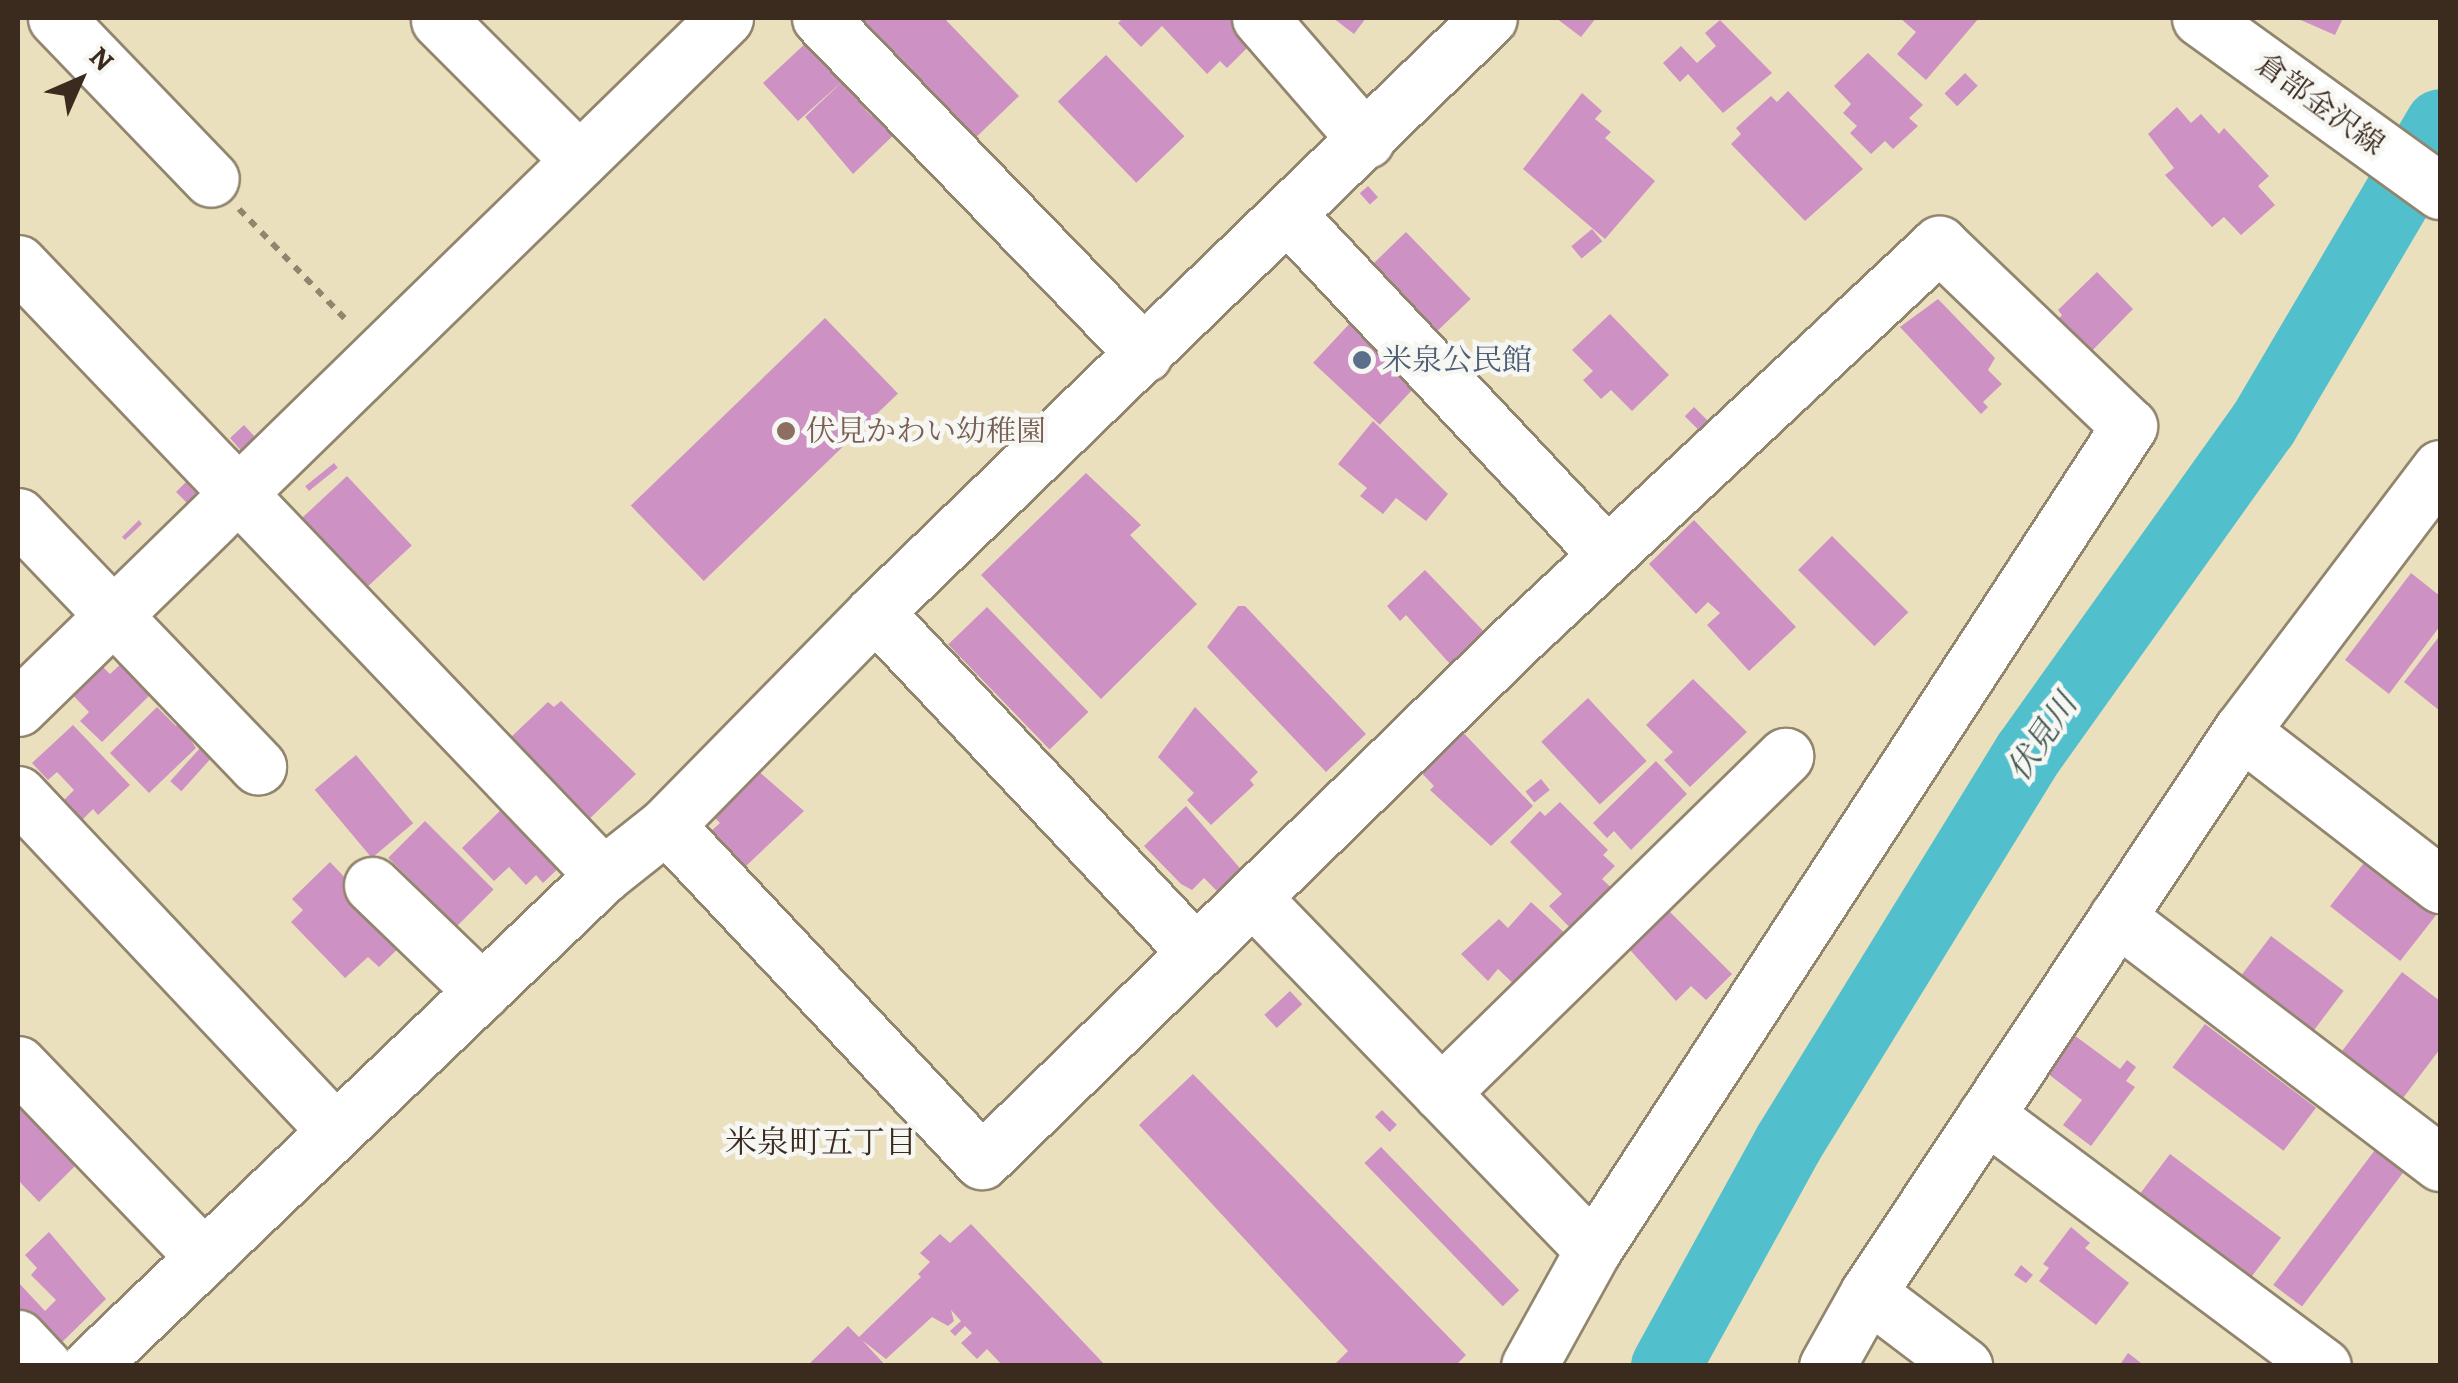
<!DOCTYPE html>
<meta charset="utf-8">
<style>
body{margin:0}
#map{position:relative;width:2458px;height:1383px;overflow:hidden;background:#eae0be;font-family:Alegreya,"Noto Serif JP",serif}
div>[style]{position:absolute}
.river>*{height:70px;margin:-35px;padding:0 35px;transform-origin:35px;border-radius:35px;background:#52bfcd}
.building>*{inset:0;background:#ce91c4;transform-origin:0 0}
.path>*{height:6px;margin-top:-3px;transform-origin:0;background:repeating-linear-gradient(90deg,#92856e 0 8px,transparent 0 16px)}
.roads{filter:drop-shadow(2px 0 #92856e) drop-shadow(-2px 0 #92856e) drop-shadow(0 2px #92856e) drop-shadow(0 -2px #92856e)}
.minor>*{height:55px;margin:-27.5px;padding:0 27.5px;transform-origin:27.5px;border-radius:27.5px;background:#fff}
.major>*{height:55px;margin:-27.5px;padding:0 27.5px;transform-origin:27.5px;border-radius:27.5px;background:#fff}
.dots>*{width:28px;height:28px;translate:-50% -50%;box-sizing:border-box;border:5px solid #f6f6f2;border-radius:50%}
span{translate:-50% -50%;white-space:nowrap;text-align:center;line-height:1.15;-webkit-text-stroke:9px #f6f6f2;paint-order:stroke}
.street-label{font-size:30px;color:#3b2a1e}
.service-label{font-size:30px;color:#4e5e75}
.left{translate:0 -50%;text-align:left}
.education-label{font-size:30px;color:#785e54}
.water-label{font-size:32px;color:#425753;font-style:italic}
.neighbourhood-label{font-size:32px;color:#3b2a1e}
.frame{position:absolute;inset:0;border:20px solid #3b2a1e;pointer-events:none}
.north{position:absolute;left:30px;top:30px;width:100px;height:100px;-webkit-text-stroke:8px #f6f6f2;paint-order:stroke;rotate:45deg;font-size:28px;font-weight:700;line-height:40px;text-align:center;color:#3b2a1e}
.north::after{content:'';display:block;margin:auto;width:35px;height:45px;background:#3b2a1e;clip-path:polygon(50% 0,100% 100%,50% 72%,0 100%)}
</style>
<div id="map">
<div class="river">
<i style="left:1666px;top:1366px;width:253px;rotate:-61.2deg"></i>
<i style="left:1788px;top:1144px;width:458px;rotate:-58.4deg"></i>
<i style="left:2028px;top:754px;width:404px;rotate:-54.5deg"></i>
<i style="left:2263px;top:425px;width:349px;rotate:-59.5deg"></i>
</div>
<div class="building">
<i style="clip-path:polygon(851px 18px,944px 18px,1019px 96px,970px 143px)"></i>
<i style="clip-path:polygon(1123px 18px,1232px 18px,1250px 36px,1249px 46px,1227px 68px,1220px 61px,1207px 74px,1162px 26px,1141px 47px,1118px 23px)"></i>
<i style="clip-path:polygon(1333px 18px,1366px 18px,1354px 34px)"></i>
<i style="clip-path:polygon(1556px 18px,1596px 18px,1581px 37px)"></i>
<i style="clip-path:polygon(1900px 18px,1979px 18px,1926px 80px,1897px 54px,1916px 32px)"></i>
<i style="clip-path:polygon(2296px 18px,2343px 18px,2335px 35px)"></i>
<i style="clip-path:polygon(1720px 20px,1772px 73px,1723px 113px,1688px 74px,1680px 82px,1663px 63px,1681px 46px,1697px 63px,1716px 46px,1705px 33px)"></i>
<i style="clip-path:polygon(808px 41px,876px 99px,865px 109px,872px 116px,881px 107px,901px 128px,853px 174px,805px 117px,844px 80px,798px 121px,763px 83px)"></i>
<i style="clip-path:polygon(1868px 53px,1923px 105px,1909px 118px,1918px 126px,1893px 149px,1885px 141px,1871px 154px,1850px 133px,1857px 126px,1843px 113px,1851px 104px,1834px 86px)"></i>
<i style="left:1106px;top:55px;width:113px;height:67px;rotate:46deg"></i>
<i style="left:1965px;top:73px;width:18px;height:29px;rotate:45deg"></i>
<i style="clip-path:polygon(1788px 91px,1863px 169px,1805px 221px,1731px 144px,1741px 134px,1736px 128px,1771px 96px,1777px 102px)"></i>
<i style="clip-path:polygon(1582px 93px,1602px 111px,1595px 119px,1611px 132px,1605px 138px,1655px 181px,1605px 239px,1523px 169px)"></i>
<i style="clip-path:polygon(2177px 107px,2191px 123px,2201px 114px,2219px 134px,2224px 128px,2269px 176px,2258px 186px,2275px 205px,2241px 235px,2224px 217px,2212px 227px,2165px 175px,2174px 168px,2148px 134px)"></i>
<i style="left:1368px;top:186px;width:15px;height:11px;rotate:48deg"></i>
<i style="left:1592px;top:229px;width:16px;height:27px;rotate:50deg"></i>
<i style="left:1406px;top:232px;width:93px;height:55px;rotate:46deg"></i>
<i style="clip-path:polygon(2097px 272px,2133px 309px,2086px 357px,2054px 324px,2062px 315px,2058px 310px)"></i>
<i style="clip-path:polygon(1938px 299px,1995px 358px,1988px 370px,2002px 384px,1983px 402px,1988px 407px,1981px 414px,1900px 327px)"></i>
<i style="clip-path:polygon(1610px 314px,1669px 375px,1632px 411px,1611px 390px,1601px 399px,1583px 380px,1593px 371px,1572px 350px)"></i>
<i style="left:825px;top:318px;width:105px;height:270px;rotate:46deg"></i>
<i style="left:1352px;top:321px;width:91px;height:57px;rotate:43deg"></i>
<i style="left:1694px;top:407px;width:27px;height:13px;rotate:45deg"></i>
<i style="clip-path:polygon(279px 414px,244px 454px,230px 438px,244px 425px,255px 437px)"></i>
<i style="clip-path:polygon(1373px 421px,1448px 494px,1426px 521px,1396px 498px,1383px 514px,1360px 496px,1367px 488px,1338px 464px)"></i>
<i style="left:334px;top:463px;width:6px;height:37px;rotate:51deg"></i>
<i style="clip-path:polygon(196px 472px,206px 499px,195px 511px,176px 492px)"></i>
<i style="clip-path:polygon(1086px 473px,1141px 525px,1130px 535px,1197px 604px,1101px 699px,981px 575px)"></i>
<i style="left:347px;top:476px;width:95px;height:65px;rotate:47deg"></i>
<i style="clip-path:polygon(139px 520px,142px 524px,125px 540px,122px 537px)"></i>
<i style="clip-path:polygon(1694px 520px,1796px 627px,1749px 671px,1707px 625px,1720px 613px,1708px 602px,1696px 614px,1649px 564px)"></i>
<i style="left:1832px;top:536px;width:108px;height:48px;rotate:45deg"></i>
<i style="clip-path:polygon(1425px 570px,1491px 639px,1469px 661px,1461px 653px,1450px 664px,1406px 615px,1400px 621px,1387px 606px)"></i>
<i style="clip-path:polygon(2411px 573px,2440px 596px,2440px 626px,2389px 694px,2345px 660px)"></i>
<i style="clip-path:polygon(1238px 606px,1245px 606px,1366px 734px,1326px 772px,1207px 647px)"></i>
<i style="left:987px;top:607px;width:146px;height:54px;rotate:46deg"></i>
<i style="clip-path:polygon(2438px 638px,2440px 640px,2440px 711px,2404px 682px)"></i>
<i style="clip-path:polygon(125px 660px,150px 695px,102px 742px,80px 721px,89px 712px,68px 690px,97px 661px,110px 674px)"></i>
<i style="clip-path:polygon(1693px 679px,1747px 732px,1690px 787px,1664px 760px,1673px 752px,1646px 725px)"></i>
<i style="left:1588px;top:698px;width:86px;height:64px;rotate:47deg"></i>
<i style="clip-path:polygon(561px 701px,636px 774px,584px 824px,507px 741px,548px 702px,554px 707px)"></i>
<i style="clip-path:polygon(157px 707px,176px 726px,180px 723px,196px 748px,149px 793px,110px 753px)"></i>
<i style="clip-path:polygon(1195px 707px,1258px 772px,1250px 780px,1254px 785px,1211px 825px,1187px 800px,1194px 793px,1158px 757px)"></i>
<i style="clip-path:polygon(73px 725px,130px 785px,98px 815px,93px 809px,82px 820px,63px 801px,74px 790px,57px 772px,48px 780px,32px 763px)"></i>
<i style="clip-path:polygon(1456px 725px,1533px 806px,1491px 846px,1430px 790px,1434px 786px,1414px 765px)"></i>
<i style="left:201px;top:747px;width:15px;height:46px;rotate:42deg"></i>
<i style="left:356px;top:755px;width:89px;height:54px;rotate:50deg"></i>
<i style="clip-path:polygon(1656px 761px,1687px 794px,1631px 850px,1614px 831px,1607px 838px,1593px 823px)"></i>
<i style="clip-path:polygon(757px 770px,804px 811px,746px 866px,711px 831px,720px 823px,711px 814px)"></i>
<i style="left:1541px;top:779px;width:14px;height:20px;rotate:51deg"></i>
<i style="clip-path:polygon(1560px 802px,1608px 850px,1603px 855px,1615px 866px,1602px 879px,1617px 893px,1576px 934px,1549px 906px,1562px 894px,1510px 842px,1540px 811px,1545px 816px)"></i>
<i style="clip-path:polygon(508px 803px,565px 862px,543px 883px,536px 875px,526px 885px,509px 867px,494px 881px,462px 848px)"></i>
<i style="clip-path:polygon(1186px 806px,1245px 874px,1222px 896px,1204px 878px,1192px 890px,1181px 884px,1144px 846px)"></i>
<i style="left:425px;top:821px;width:97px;height:52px;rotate:45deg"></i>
<i style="left:2367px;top:859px;width:89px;height:60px;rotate:38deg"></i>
<i style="clip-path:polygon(330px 862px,406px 941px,379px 967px,368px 957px,345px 978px,291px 922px,303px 910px,292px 899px)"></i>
<i style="clip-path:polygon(1531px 902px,1568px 936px,1519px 989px,1498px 969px,1488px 981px,1461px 954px,1499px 919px,1508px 928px)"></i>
<i style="clip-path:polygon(1662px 904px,1732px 974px,1706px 1000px,1691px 986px,1676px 1001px,1623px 942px)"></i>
<i style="left:2271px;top:936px;width:91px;height:51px;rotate:37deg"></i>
<i style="clip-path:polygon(2402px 972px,2440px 1001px,2440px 1049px,2400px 1102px,2339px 1055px)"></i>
<i style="left:1290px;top:991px;width:18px;height:35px;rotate:47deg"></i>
<i style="left:2205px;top:1024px;width:139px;height:54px;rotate:37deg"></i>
<i style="clip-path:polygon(2074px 1035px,2120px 1069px,2127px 1060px,2136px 1067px,2126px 1081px,2135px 1087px,2091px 1146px,2063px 1125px,2082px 1100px,2047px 1073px)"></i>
<i style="clip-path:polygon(1193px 1074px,1466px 1355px,1455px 1366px,1333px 1366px,1348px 1351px,1139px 1125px)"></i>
<i style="clip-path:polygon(25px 1099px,84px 1157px,39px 1202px,18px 1180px,18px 1107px)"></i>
<i style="left:1382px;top:1110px;width:21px;height:10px;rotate:45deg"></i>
<i style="left:2381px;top:1142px;width:36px;height:179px;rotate:37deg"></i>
<i style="left:1381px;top:1147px;width:199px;height:23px;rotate:46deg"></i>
<i style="left:2170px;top:1154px;width:139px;height:52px;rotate:37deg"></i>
<i style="clip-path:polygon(971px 1224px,1106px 1366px,1003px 1366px,987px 1349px,977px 1359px,961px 1343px,972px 1333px,965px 1326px,955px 1336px,950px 1331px,961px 1321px,951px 1310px,954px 1321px,948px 1326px,932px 1317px,886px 1359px,862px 1340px,886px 1366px,807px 1366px,848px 1326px,859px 1337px,921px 1277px,918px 1274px,930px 1262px,920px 1253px,940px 1234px,950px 1243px)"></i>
<i style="clip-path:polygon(2071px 1227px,2090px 1243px,2085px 1248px,2129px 1283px,2096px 1325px,2039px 1281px,2049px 1268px,2043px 1264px)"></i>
<i style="clip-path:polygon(49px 1232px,106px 1299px,52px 1352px,18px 1317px,18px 1282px,45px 1311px,56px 1300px,31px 1275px,37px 1268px,25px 1255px)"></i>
<i style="clip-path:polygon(2021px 1265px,2033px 1275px,2026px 1283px,2014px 1275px)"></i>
<i style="clip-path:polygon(2128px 1353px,2145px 1366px,2119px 1366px)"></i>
</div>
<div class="path">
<i style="left:239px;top:209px;width:157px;rotate:46deg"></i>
</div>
<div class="roads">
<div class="minor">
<i style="left:56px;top:18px;width:223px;rotate:46.1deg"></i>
<i style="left:820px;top:18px;width:467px;rotate:46deg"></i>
<i style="left:1260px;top:18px;width:162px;rotate:49deg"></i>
<i style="left:439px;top:20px;width:198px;rotate:45deg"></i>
<i style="left:1288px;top:215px;width:466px;rotate:46.8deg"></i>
<i style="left:18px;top:263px;width:847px;rotate:46.29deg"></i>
<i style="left:2440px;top:468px;width:330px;rotate:127.1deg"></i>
<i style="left:2241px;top:731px;width:252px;rotate:37.7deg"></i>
<i style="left:18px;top:516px;width:347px;rotate:46.2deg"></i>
<i style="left:875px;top:612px;width:467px;rotate:46.7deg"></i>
<i style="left:18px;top:708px;width:988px;rotate:-44.3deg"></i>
<i style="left:18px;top:794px;width:463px;rotate:46.7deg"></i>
<i style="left:666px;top:825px;width:461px;rotate:46.8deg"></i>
<i style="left:982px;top:1161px;width:749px;rotate:-44.3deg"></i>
<i style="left:1518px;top:638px;width:577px;rotate:-43.1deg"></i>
<i style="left:1939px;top:244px;width:263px;rotate:43.8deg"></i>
<i style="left:2129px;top:426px;width:983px;rotate:123.04deg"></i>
<i style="left:372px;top:885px;width:153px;rotate:43.9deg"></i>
<i style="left:1253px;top:898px;width:489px;rotate:46deg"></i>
<i style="left:1593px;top:1250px;width:132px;rotate:118.9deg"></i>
<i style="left:2117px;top:917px;width:406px;rotate:37.3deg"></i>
<i style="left:18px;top:1064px;width:268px;rotate:46.1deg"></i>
<i style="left:1441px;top:1093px;width:482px;rotate:-44.4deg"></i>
<i style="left:1986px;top:1115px;width:420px;rotate:36.7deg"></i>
<i style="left:1868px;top:1293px;width:121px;rotate:37.2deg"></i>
<i style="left:18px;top:1338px;width:38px;rotate:47deg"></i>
<i style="left:90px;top:1366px;width:710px;rotate:-43.74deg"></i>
<i style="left:603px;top:875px;width:80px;rotate:-38.4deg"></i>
<i style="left:666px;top:825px;width:298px;rotate:-45.5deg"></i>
<i style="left:875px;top:612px;width:854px;rotate:-44.05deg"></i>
<i style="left:1827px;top:1366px;width:84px;rotate:-60.7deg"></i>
<i style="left:1868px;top:1293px;width:675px;rotate:-56.43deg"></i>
</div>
<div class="major">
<i style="left:2200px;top:18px;width:296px;rotate:35.8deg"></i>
</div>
</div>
<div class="dots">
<i style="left:1362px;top:360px;background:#5c6f8a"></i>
<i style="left:786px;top:431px;background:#8d6e63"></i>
</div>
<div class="street-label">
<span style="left:2320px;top:104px;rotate:36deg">倉部金沢線</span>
</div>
<div class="service-label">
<span class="left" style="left:1382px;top:360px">米泉公民館</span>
</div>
<div class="education-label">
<span class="left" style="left:806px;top:431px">伏見かわい幼稚園</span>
</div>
<div class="water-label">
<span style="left:2042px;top:737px;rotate:-56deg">伏見川</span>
</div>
<div class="neighbourhood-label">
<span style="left:821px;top:1142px">米泉町五丁目</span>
</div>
<div class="frame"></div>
<div class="north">N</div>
</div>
